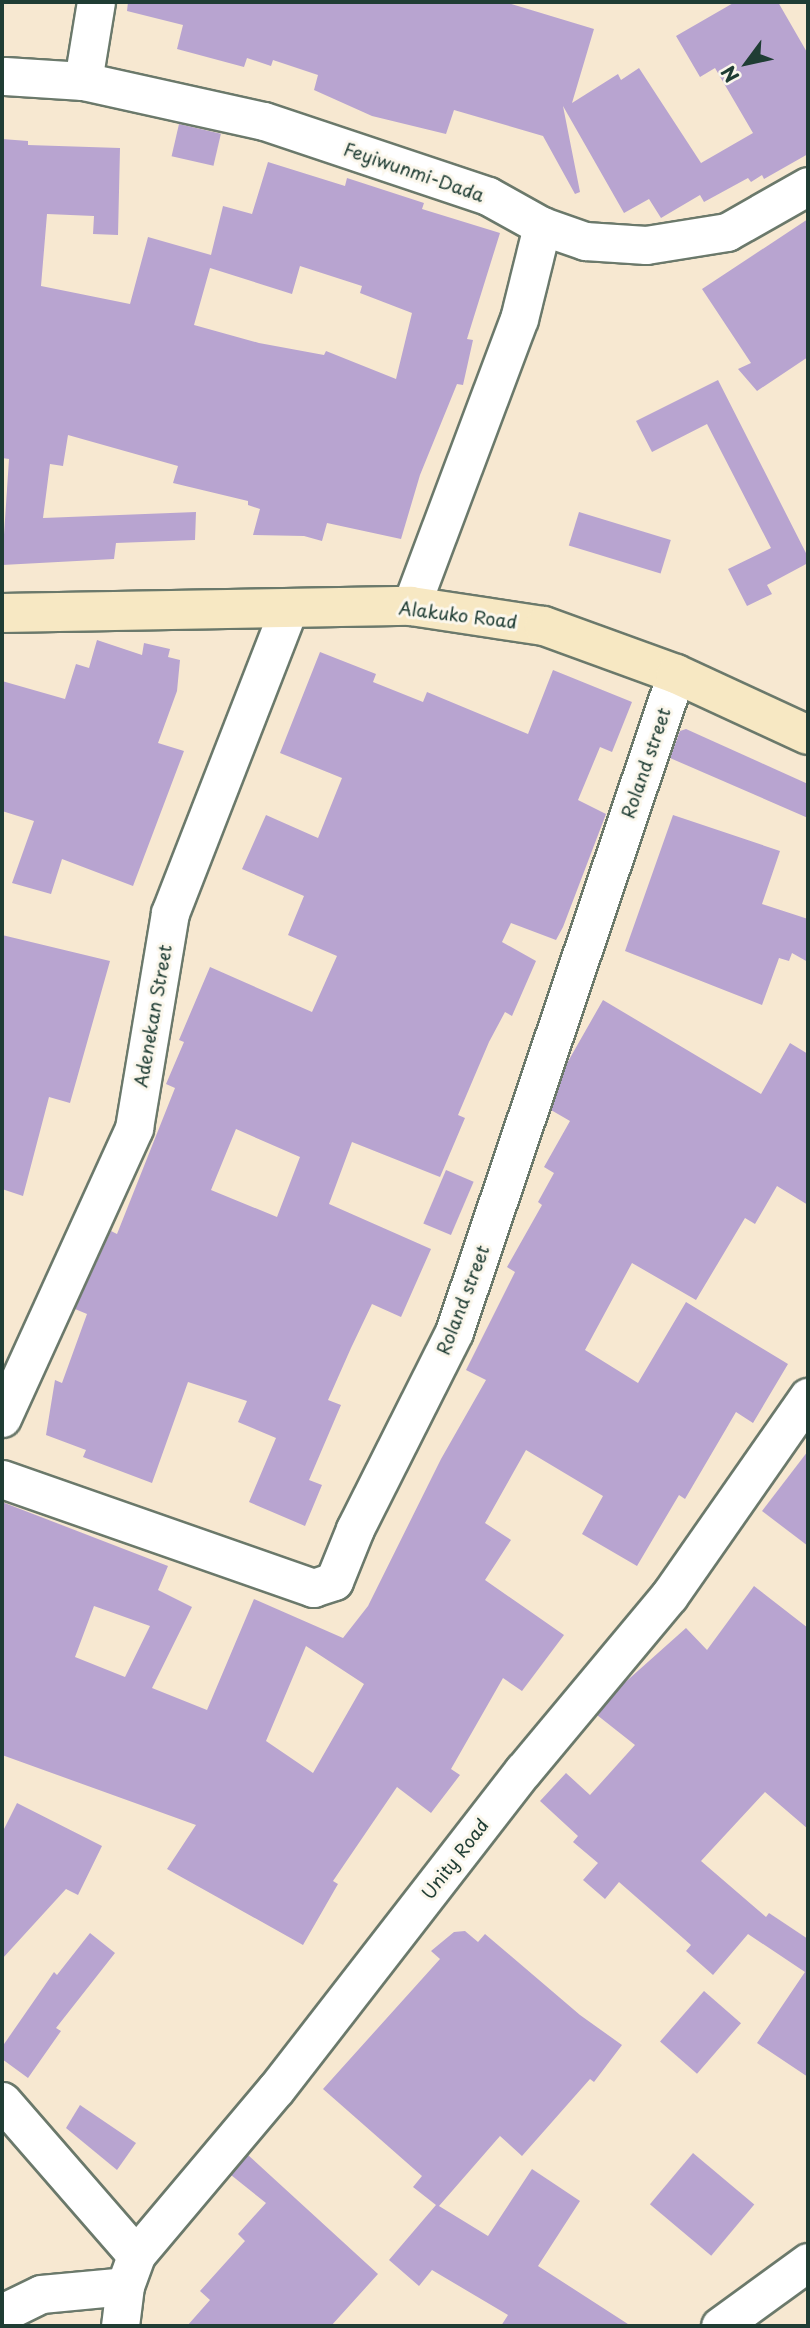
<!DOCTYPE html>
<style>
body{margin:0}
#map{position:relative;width:810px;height:2328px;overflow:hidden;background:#f7e8d1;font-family:"Playpen Sans",sans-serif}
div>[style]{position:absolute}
.building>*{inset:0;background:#b8a4d0;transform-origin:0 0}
.roads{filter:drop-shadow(2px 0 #6b796b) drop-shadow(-2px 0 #6b796b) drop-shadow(0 2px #6b796b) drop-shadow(0 -2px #6b796b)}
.minor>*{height:37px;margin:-18.5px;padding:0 18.5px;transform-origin:18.5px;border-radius:18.5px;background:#fff}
.secondary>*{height:38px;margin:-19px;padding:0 19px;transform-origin:19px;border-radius:19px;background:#f7e8c3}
span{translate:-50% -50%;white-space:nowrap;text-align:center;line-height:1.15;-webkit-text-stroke:6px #fbf7ec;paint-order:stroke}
.street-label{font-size:18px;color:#1f3d34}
.frame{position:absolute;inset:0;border:4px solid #1f3d34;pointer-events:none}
.north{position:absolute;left:712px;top:28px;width:70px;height:70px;-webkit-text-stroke:5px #fbf7ec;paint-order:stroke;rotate:237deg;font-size:19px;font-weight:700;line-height:28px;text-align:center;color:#1f3d34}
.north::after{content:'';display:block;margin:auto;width:24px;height:32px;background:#1f3d34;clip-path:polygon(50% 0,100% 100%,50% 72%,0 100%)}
</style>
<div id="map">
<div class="building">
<i style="clip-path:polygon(128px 2px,505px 2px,594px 29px,572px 103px,618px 74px,621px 80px,639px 68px,701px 163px,753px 133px,715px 68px,700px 77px,676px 36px,735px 2px,778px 2px,808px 54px,808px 154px,764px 179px,762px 175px,751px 182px,748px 178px,704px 202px,700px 195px,661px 218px,649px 199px,624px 213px,563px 106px,580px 192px,575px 194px,543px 136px,454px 110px,446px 134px,372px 116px,314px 90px,318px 75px,273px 60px,271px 66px,247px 58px,244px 67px,177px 49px,183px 25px,127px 11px)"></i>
<i style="left:179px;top:124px;width:43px;height:33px;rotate:13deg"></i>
<i style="clip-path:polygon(evenodd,2px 139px,28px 141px,28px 145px,120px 148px,118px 235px,93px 234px,94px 216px,47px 214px,41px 286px,130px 304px,148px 237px,211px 255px,223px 206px,252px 214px,268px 162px,345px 186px,347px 178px,424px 203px,422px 209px,500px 233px,467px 339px,473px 340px,463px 385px,457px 384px,420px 475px,401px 539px,327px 523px,322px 541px,304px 536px,253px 535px,260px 509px,248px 505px,248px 501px,173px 483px,178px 466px,68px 435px,63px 466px,50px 464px,43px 518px,196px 512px,195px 540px,116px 543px,114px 559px,2px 565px,9px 459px,2px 458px,2px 139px,300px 266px,362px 286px,360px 293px,412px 313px,396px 379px,326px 351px,324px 355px,259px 343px,194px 325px,210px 268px,292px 294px,300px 266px)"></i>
<i style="clip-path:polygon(808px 219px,808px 357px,757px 391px,738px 369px,751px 363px,702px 289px)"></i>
<i style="clip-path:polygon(718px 380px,808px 557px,808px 563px,767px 585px,772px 594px,747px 606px,728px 569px,771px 548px,707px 424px,652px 452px,636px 421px)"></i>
<i style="left:579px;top:512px;width:96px;height:35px;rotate:17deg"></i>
<i style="clip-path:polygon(97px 640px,142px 655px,144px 643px,170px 649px,168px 657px,180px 660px,177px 691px,158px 743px,184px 751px,133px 886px,62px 859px,51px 894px,12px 883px,34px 821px,2px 811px,2px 681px,65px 699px,76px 664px,89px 668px)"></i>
<i style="clip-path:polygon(evenodd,320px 652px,376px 674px,373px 682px,423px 702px,427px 692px,528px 734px,553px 670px,632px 702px,612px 752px,600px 747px,578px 800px,606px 814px,563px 927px,556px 940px,511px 923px,502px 942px,536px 961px,512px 1016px,505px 1012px,489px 1042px,458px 1115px,465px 1118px,440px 1177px,352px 1142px,329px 1204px,431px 1249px,401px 1317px,372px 1304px,351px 1348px,328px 1400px,341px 1405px,309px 1480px,322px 1485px,305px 1526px,249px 1502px,276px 1438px,238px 1422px,247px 1401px,188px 1382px,152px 1483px,83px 1457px,86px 1450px,46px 1435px,55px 1380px,62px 1383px,87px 1314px,75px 1309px,111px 1231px,117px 1234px,175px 1088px,166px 1084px,184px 1042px,179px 1040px,210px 967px,312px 1012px,337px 956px,288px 935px,304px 896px,242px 869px,266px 815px,318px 838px,342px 778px,280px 753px,320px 652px,236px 1129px,300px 1157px,277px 1217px,211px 1190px,236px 1129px)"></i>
<i style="clip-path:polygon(686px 729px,808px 784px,808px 818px,670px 758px,680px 731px)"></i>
<i style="clip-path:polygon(673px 815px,780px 851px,762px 904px,808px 919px,808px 962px,792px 953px,789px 961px,779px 958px,762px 1005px,625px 951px)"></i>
<i style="clip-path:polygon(2px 935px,110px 961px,70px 1103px,49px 1097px,23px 1196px,2px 1189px)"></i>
<i style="clip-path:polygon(evenodd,603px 1000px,761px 1094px,790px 1043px,808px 1054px,808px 1205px,777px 1186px,755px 1224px,745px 1218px,696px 1300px,632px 1263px,585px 1350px,638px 1383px,686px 1302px,788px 1364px,753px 1423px,736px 1412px,685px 1499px,679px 1495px,637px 1566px,582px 1534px,603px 1496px,526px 1450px,485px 1523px,511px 1540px,485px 1580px,564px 1635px,522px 1691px,503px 1678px,451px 1769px,460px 1775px,431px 1813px,397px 1787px,333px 1881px,338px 1884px,303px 1945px,167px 1869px,196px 1825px,2px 1755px,2px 1502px,168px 1566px,158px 1590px,192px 1607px,152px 1688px,207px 1710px,254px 1599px,343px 1638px,368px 1606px,441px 1459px,486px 1380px,466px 1370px,515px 1272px,507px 1267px,542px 1205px,538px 1202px,554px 1173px,544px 1167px,570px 1121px,551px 1110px,566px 1065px,603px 1000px,94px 1606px,150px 1626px,125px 1677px,75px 1657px,94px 1606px,603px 1000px,306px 1646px,364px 1684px,313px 1773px,266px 1741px,306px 1646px)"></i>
<i style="left:446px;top:1170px;width:30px;height:58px;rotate:23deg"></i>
<i style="clip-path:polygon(808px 1451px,808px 1546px,762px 1511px)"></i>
<i style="clip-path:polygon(754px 1586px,808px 1628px,808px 1829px,765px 1792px,701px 1861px,766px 1917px,769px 1913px,808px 1939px,808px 2077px,757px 2043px,805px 1972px,748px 1934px,713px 1975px,686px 1951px,691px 1945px,619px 1882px,605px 1899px,583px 1880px,598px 1863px,573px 1842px,578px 1836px,540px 1801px,566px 1773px,590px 1795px,635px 1745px,597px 1715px,621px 1686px,686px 1628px,707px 1650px)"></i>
<i style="clip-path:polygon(17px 1803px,102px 1846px,78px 1895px,66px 1889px,2px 1959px,2px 1833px)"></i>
<i style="clip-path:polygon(465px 1931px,478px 1942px,485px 1934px,580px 2015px,622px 2045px,594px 2082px,590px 2079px,522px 2156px,500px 2136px,439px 2206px,488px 2236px,532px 2169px,580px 2201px,538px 2266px,631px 2326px,501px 2326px,508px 2315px,432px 2270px,419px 2286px,389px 2260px,436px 2205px,413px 2187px,422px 2176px,323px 2089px,440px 1959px,431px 1951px,454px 1932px)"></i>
<i style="clip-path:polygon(90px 1933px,115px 1953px,56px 2028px,61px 2031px,28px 2078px,2px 2059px,2px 2047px,54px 1972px,57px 1975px)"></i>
<i style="left:704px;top:1991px;width:49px;height:67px;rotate:41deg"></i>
<i style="clip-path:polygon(80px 2105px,136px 2143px,117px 2170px,66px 2128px)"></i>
<i style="left:693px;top:2153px;width:80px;height:67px;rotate:40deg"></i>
<i style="clip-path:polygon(248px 2155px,378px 2274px,331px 2326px,187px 2326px,210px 2300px,200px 2291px,245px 2241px,238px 2234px,266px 2203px,231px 2175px)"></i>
</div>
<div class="roads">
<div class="minor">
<i style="left:5px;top:76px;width:78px;rotate:3.7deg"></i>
<i style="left:83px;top:81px;width:185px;rotate:12.5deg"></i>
<i style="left:264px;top:121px;width:236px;rotate:18.5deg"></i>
<i style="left:488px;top:196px;width:62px;rotate:29.1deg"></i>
<i style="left:542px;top:226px;width:46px;rotate:19.2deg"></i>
<i style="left:585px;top:241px;width:61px;rotate:3.8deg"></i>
<i style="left:646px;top:245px;width:82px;rotate:-9.1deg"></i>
<i style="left:727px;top:232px;width:93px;rotate:-29.6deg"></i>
<i style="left:83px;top:81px;width:80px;rotate:-80.7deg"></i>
<i style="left:411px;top:606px;width:307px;rotate:-69.4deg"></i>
<i style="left:519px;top:319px;width:96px;rotate:-76.1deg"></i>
<i style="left:2px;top:1418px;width:319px;rotate:-65.5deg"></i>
<i style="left:134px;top:1128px;width:218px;rotate:-80.5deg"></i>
<i style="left:170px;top:913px;width:327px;rotate:-68.7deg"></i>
<i style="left:2px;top:1479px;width:330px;rotate:19.3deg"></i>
<i style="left:313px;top:1588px;width:22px;rotate:-18deg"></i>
<i style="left:334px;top:1581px;width:56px;rotate:-68deg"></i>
<i style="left:355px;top:1529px;width:220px;rotate:-63.3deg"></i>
<i style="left:454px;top:1332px;width:694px;rotate:-71.36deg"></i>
<i style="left:2px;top:2101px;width:204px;rotate:49deg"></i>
<i style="left:2px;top:2313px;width:43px;rotate:-26deg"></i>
<i style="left:41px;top:2294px;width:84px;rotate:-5.4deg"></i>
<i style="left:120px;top:2326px;width:40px;rotate:-82.9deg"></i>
<i style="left:125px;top:2286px;width:33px;rotate:-70deg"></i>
<i style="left:136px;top:2255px;width:217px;rotate:-49.9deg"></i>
<i style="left:276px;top:2089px;width:403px;rotate:-52.2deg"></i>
<i style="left:523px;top:1771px;width:228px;rotate:-50.2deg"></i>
<i style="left:669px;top:1596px;width:243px;rotate:-55.1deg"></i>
<i style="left:720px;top:2326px;width:109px;rotate:-36deg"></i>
</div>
<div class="secondary">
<i style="left:2px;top:613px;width:409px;rotate:-1deg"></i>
<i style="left:411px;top:606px;width:134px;rotate:8.6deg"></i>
<i style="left:544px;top:626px;width:140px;rotate:20deg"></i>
<i style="left:676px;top:674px;width:145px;rotate:24.8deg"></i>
</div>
</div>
<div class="street-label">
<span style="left:414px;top:172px;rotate:19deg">Feyiwunmi-Dada</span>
<span style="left:458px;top:615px;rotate:7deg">Alakuko Road</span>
<span style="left:646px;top:763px;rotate:-71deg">Roland street</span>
<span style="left:153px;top:1016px;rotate:-80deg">Adenekan Street</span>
<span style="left:463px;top:1300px;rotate:-69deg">Roland street</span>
<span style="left:455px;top:1859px;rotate:-52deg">Unity Road</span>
</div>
<div class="frame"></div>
<div class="north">N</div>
</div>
